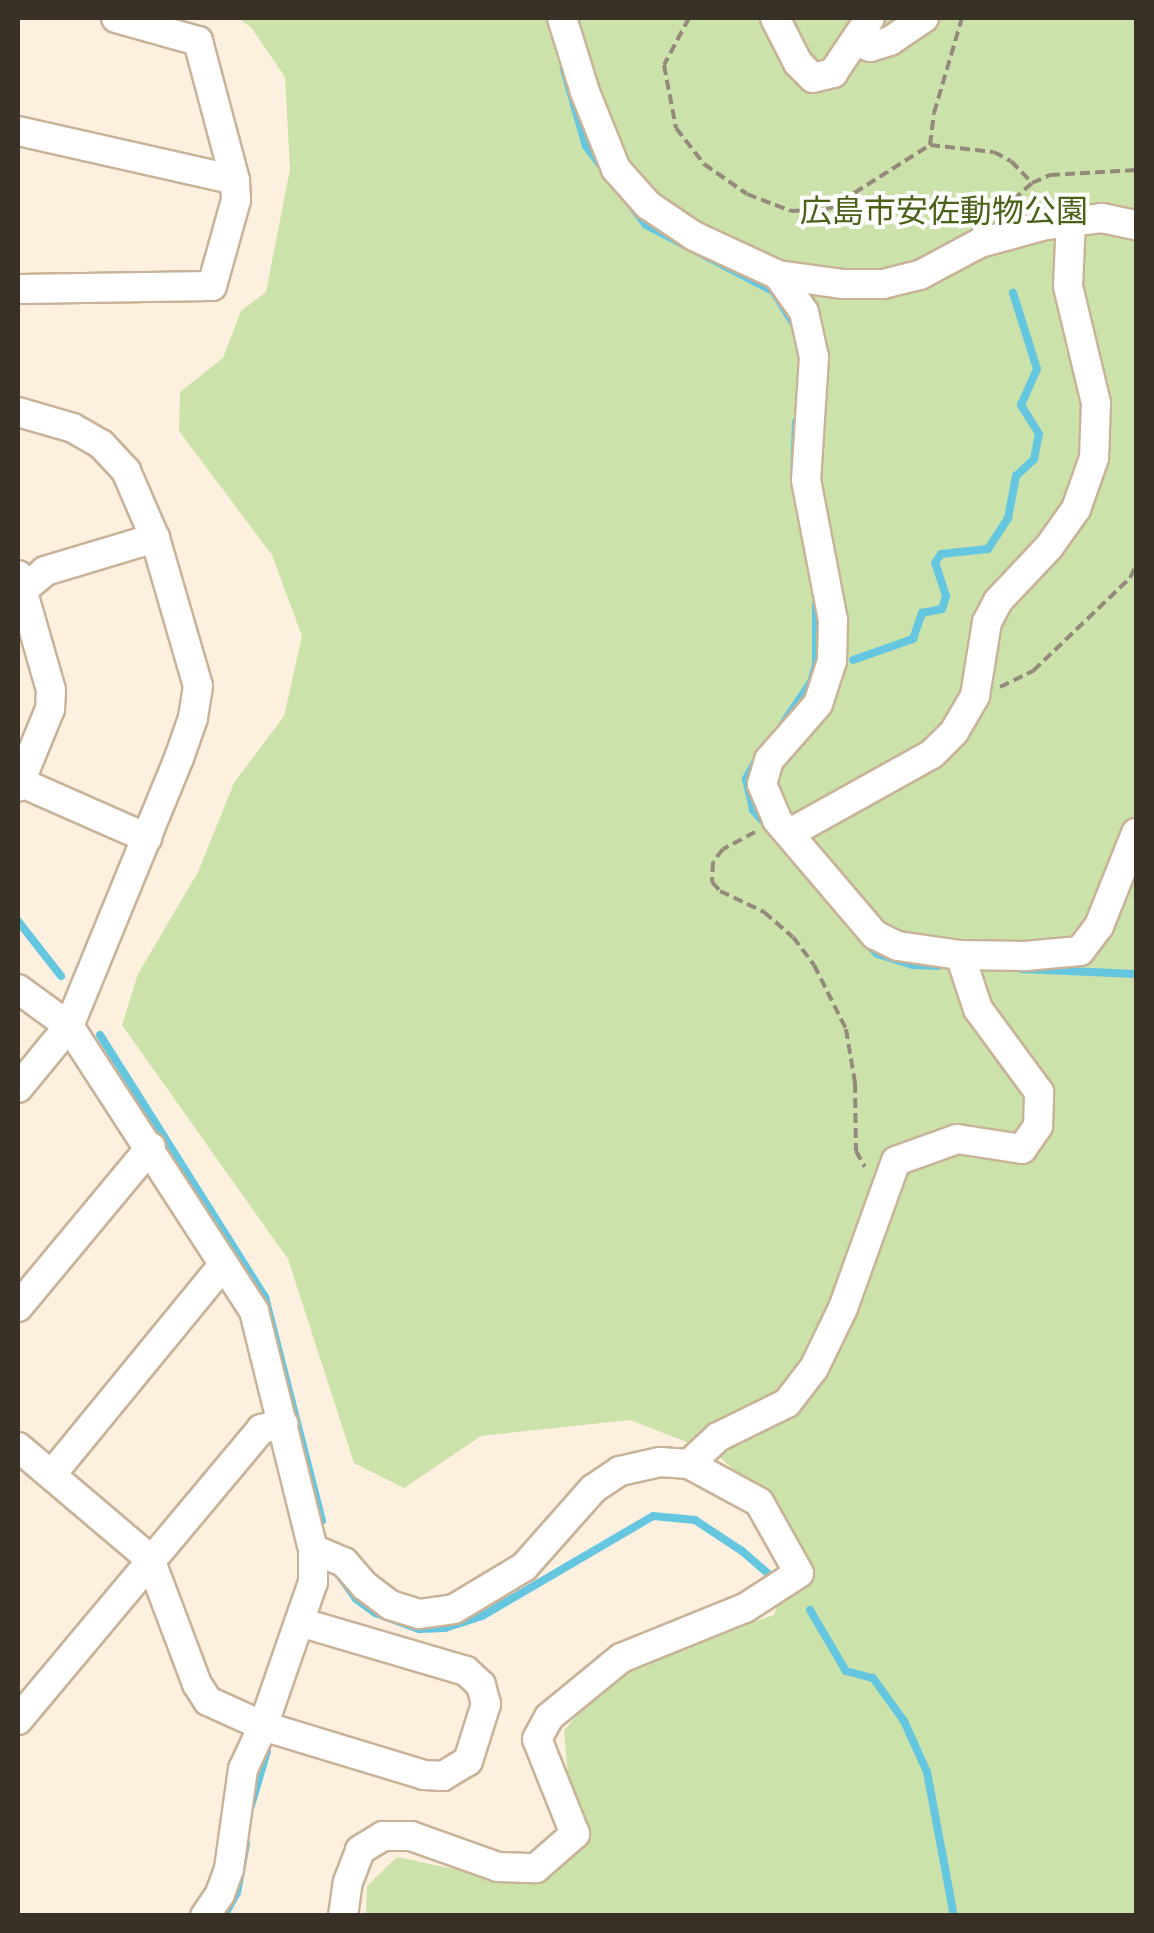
<!DOCTYPE html>
<meta charset="utf-8">
<style>
body{margin:0}
#map{position:relative;width:1154px;height:1933px;overflow:hidden;background:#fdf0df;font-family:Roboto,"Noto Sans JP",sans-serif}
div>[style]{position:absolute}
.green>*{inset:0;background:#cce2ab}
.stream>*{height:8px;margin:-4px;padding:0 4px;transform-origin:4px;border-radius:4px;background:#65c6e0}
.path>*{height:4px;margin-top:-2px;transform-origin:0;background:repeating-linear-gradient(90deg,#948a7c 0 10px,transparent 0 15px)}
.roads{filter:drop-shadow(2px 0 #c8b398) drop-shadow(-2px 0 #c8b398) drop-shadow(0 2px #c8b398) drop-shadow(0 -2px #c8b398)}
.minor>*{height:28px;margin:-14px;padding:0 14px;transform-origin:14px;border-radius:14px;background:#fff}
span{translate:-50% -50%;white-space:nowrap;text-align:center;line-height:1.15;-webkit-text-stroke:8px #fff;paint-order:stroke}
.park-label{font-size:32px;color:#4a6117}
.frame{position:absolute;inset:0;border:20px solid #393126;pointer-events:none}
</style>
<div id="map">
<div class="green">
<i style="clip-path:polygon(238px 18px,1136px 18px,1136px 1915px,366px 1915px,367px 1886px,397px 1857px,502px 1879px,559px 1851px,570px 1802px,564px 1730px,620px 1667px,774px 1615px,797px 1540px,773px 1505px,715px 1453px,630px 1420px,481px 1436px,404px 1488px,354px 1463px,288px 1259px,122px 1025px,138px 974px,198px 872px,234px 783px,284px 716px,302px 636px,272px 555px,179px 431px,180px 392px,223px 358px,241px 311px,266px 292px,290px 169px,285px 77px,251px 27px)"></i>
</div>
<div class="stream">
<i style="left:564px;top:70px;width:79px;rotate:73.9deg"></i>
<i style="left:586px;top:146px;width:99px;rotate:52.8deg"></i>
<i style="left:646px;top:225px;width:143px;rotate:27.5deg"></i>
<i style="left:773px;top:291px;width:40px;rotate:58deg"></i>
<i style="left:794px;top:478px;width:56px;rotate:-88deg"></i>
<i style="left:853px;top:660px;width:64px;rotate:-19.3deg"></i>
<i style="left:913px;top:639px;width:28px;rotate:-71deg"></i>
<i style="left:922px;top:613px;width:20px;rotate:-11deg"></i>
<i style="left:942px;top:609px;width:14px;rotate:-73deg"></i>
<i style="left:946px;top:596px;width:35px;rotate:-108deg"></i>
<i style="left:935px;top:563px;width:11px;rotate:-56deg"></i>
<i style="left:941px;top:554px;width:47px;rotate:-6.1deg"></i>
<i style="left:988px;top:549px;width:37px;rotate:-57deg"></i>
<i style="left:1008px;top:518px;width:43px;rotate:-79.2deg"></i>
<i style="left:1016px;top:476px;width:25px;rotate:-43deg"></i>
<i style="left:1034px;top:459px;width:25px;rotate:-79deg"></i>
<i style="left:1039px;top:434px;width:34px;rotate:-122deg"></i>
<i style="left:1021px;top:405px;width:39px;rotate:-66deg"></i>
<i style="left:1037px;top:369px;width:80px;rotate:-107.5deg"></i>
<i style="left:784px;top:722px;width:48px;rotate:-56deg"></i>
<i style="left:811px;top:682px;width:18px;rotate:-74deg"></i>
<i style="left:816px;top:665px;width:60px;rotate:-90deg"></i>
<i style="left:758px;top:757px;width:25px;rotate:119deg"></i>
<i style="left:746px;top:779px;width:32px;rotate:77deg"></i>
<i style="left:753px;top:810px;width:24px;rotate:48deg"></i>
<i style="left:18px;top:921px;width:70px;rotate:52deg"></i>
<i style="left:866px;top:942px;width:16px;rotate:47deg"></i>
<i style="left:877px;top:954px;width:38px;rotate:17deg"></i>
<i style="left:913px;top:965px;width:26px;rotate:2deg"></i>
<i style="left:1021px;top:969px;width:115px;rotate:2.5deg"></i>
<i style="left:100px;top:1035px;width:310px;rotate:57.8deg"></i>
<i style="left:265px;top:1297px;width:231px;rotate:75.7deg"></i>
<i style="left:341px;top:1578px;width:26px;rotate:54deg"></i>
<i style="left:356px;top:1599px;width:24px;rotate:36deg"></i>
<i style="left:375px;top:1613px;width:47px;rotate:20deg"></i>
<i style="left:419px;top:1629px;width:26px;rotate:-2deg"></i>
<i style="left:445px;top:1628px;width:39px;rotate:-18deg"></i>
<i style="left:482px;top:1616px;width:198px;rotate:-30.3deg"></i>
<i style="left:653px;top:1516px;width:42px;rotate:5.4deg"></i>
<i style="left:695px;top:1520px;width:56px;rotate:33.4deg"></i>
<i style="left:742px;top:1551px;width:48px;rotate:40.7deg"></i>
<i style="left:810px;top:1610px;width:71px;rotate:59.5deg"></i>
<i style="left:846px;top:1671px;width:28px;rotate:15deg"></i>
<i style="left:873px;top:1678px;width:53px;rotate:54.2deg"></i>
<i style="left:904px;top:1721px;width:56px;rotate:65.7deg"></i>
<i style="left:927px;top:1772px;width:147px;rotate:79.4deg"></i>
<i style="left:251px;top:1806px;width:57px;rotate:-73.8deg"></i>
<i style="left:224px;top:1916px;width:26px;rotate:-61deg"></i>
<i style="left:237px;top:1893px;width:50px;rotate:-79.6deg"></i>
</div>
<div class="path">
<i style="left:689px;top:18px;width:53px;rotate:118deg"></i>
<i style="left:664px;top:65px;width:64px;rotate:79.2deg"></i>
<i style="left:676px;top:128px;width:46px;rotate:52.1deg"></i>
<i style="left:704px;top:164px;width:52px;rotate:34.9deg"></i>
<i style="left:747px;top:194px;width:47px;rotate:21.1deg"></i>
<i style="left:791px;top:211px;width:38px;rotate:-3deg"></i>
<i style="left:829px;top:209px;width:120px;rotate:-32.4deg"></i>
<i style="left:930px;top:145px;width:32px;rotate:-83deg"></i>
<i style="left:934px;top:113px;width:99px;rotate:-73.6deg"></i>
<i style="left:930px;top:145px;width:64px;rotate:6.2deg"></i>
<i style="left:994px;top:152px;width:19px;rotate:28deg"></i>
<i style="left:1011px;top:161px;width:30px;rotate:46deg"></i>
<i style="left:1002px;top:210px;width:40px;rotate:-42deg"></i>
<i style="left:1032px;top:183px;width:20px;rotate:-24deg"></i>
<i style="left:1050px;top:175px;width:86px;rotate:-3.3deg"></i>
<i style="left:1000px;top:687px;width:37px;rotate:-26deg"></i>
<i style="left:1033px;top:671px;width:134px;rotate:-43.8deg"></i>
<i style="left:1130px;top:578px;width:14px;rotate:-65deg"></i>
<i style="left:755px;top:832px;width:36px;rotate:152deg"></i>
<i style="left:723px;top:849px;width:16px;rotate:128deg"></i>
<i style="left:713px;top:862px;width:20px;rotate:93deg"></i>
<i style="left:712px;top:882px;width:12px;rotate:48deg"></i>
<i style="left:720px;top:891px;width:49px;rotate:25.5deg"></i>
<i style="left:764px;top:912px;width:38px;rotate:41deg"></i>
<i style="left:793px;top:937px;width:35px;rotate:53deg"></i>
<i style="left:814px;top:965px;width:72px;rotate:63.4deg"></i>
<i style="left:846px;top:1029px;width:55px;rotate:80.5deg"></i>
<i style="left:855px;top:1083px;width:68px;rotate:89.2deg"></i>
<i style="left:856px;top:1151px;width:18px;rotate:61deg"></i>
</div>
<div class="roads">
<div class="minor">
<i style="left:562px;top:18px;width:77px;rotate:72.7deg"></i>
<i style="left:585px;top:92px;width:83px;rotate:68.1deg"></i>
<i style="left:616px;top:169px;width:48px;rotate:48.4deg"></i>
<i style="left:648px;top:205px;width:55px;rotate:34deg"></i>
<i style="left:694px;top:236px;width:93px;rotate:24.9deg"></i>
<i style="left:778px;top:275px;width:66px;rotate:7.9deg"></i>
<i style="left:843px;top:284px;width:40px"></i>
<i style="left:883px;top:284px;width:38px;rotate:-14deg"></i>
<i style="left:920px;top:275px;width:68px;rotate:-28.1deg"></i>
<i style="left:980px;top:243px;width:68px;rotate:-15.3deg"></i>
<i style="left:1046px;top:225px;width:56px;rotate:-7.1deg"></i>
<i style="left:1102px;top:218px;width:35px;rotate:12deg"></i>
<i style="left:775px;top:18px;width:51px;rotate:62.9deg"></i>
<i style="left:798px;top:63px;width:21px;rotate:45deg"></i>
<i style="left:813px;top:78px;width:21px;rotate:-14deg"></i>
<i style="left:833px;top:73px;width:66px;rotate:-56.1deg"></i>
<i style="left:857px;top:41px;width:14px;rotate:25deg"></i>
<i style="left:870px;top:47px;width:21px;rotate:-17deg"></i>
<i style="left:890px;top:41px;width:41px;rotate:-34.1deg"></i>
<i style="left:18px;top:131px;width:222px;rotate:12.7deg"></i>
<i style="left:778px;top:275px;width:45px;rotate:54.9deg"></i>
<i style="left:804px;top:312px;width:46px;rotate:77.5deg"></i>
<i style="left:814px;top:357px;width:123px;rotate:93.7deg"></i>
<i style="left:806px;top:480px;width:143px;rotate:79.1deg"></i>
<i style="left:833px;top:620px;width:41px;rotate:91.4deg"></i>
<i style="left:832px;top:661px;width:45px;rotate:108deg"></i>
<i style="left:818px;top:704px;width:74px;rotate:131.2deg"></i>
<i style="left:769px;top:760px;width:25px;rotate:106deg"></i>
<i style="left:762px;top:784px;width:39px;rotate:67deg"></i>
<i style="left:777px;top:820px;width:151px;rotate:49.6deg"></i>
<i style="left:875px;top:935px;width:25px;rotate:26deg"></i>
<i style="left:898px;top:946px;width:63px;rotate:8.3deg"></i>
<i style="left:960px;top:955px;width:65px;rotate:0.9deg"></i>
<i style="left:1025px;top:956px;width:55px;rotate:-5.2deg"></i>
<i style="left:1080px;top:951px;width:31px;rotate:-53deg"></i>
<i style="left:1099px;top:926px;width:100px;rotate:-68.3deg"></i>
<i style="left:18px;top:289px;width:194px;rotate:-0.9deg"></i>
<i style="left:212px;top:286px;width:89px;rotate:-74.4deg"></i>
<i style="left:236px;top:200px;width:20px;rotate:-93deg"></i>
<i style="left:235px;top:180px;width:144px;rotate:-104.9deg"></i>
<i style="left:198px;top:41px;width:85px;rotate:-164.3deg"></i>
<i style="left:18px;top:412px;width:57px;rotate:16.2deg"></i>
<i style="left:73px;top:428px;width:32px;rotate:30deg"></i>
<i style="left:101px;top:444px;width:37px;rotate:47deg"></i>
<i style="left:126px;top:471px;width:73px;rotate:66.6deg"></i>
<i style="left:155px;top:538px;width:154px;rotate:73.8deg"></i>
<i style="left:198px;top:686px;width:32px;rotate:99deg"></i>
<i style="left:193px;top:718px;width:42px;rotate:109.3deg"></i>
<i style="left:179px;top:758px;width:290px;rotate:112.3deg"></i>
<i style="left:69px;top:1026px;width:80px;rotate:129.4deg"></i>
<i style="left:18px;top:575px;width:120px;rotate:74deg"></i>
<i style="left:51px;top:690px;width:19px;rotate:93deg"></i>
<i style="left:50px;top:709px;width:84px;rotate:112.3deg"></i>
<i style="left:18px;top:594px;width:35px;rotate:-40deg"></i>
<i style="left:45px;top:571px;width:115px;rotate:-16.7deg"></i>
<i style="left:20px;top:782px;width:139px;rotate:23.8deg"></i>
<i style="left:790px;top:833px;width:162px;rotate:-29.1deg"></i>
<i style="left:932px;top:754px;width:31px;rotate:-45deg"></i>
<i style="left:954px;top:732px;width:42px;rotate:-59.7deg"></i>
<i style="left:975px;top:696px;width:75px;rotate:-80.8deg"></i>
<i style="left:987px;top:622px;width:24px;rotate:-62deg"></i>
<i style="left:998px;top:601px;width:74px;rotate:-46.6deg"></i>
<i style="left:1049px;top:547px;width:47px;rotate:-54.6deg"></i>
<i style="left:1076px;top:509px;width:54px;rotate:-70.6deg"></i>
<i style="left:1094px;top:458px;width:55px;rotate:-87.9deg"></i>
<i style="left:1096px;top:403px;width:120px;rotate:-103.5deg"></i>
<i style="left:1068px;top:286px;width:66px;rotate:-87.4deg"></i>
<i style="left:18px;top:989px;width:63px;rotate:36deg"></i>
<i style="left:69px;top:1026px;width:340px;rotate:57deg"></i>
<i style="left:254px;top:1311px;width:245px;rotate:76.1deg"></i>
<i style="left:313px;top:1549px;width:33px;rotate:90deg"></i>
<i style="left:313px;top:1582px;width:152px;rotate:109.1deg"></i>
<i style="left:263px;top:1726px;width:47px;rotate:114.9deg"></i>
<i style="left:243px;top:1769px;width:101px;rotate:98deg"></i>
<i style="left:229px;top:1869px;width:27px;rotate:110deg"></i>
<i style="left:220px;top:1894px;width:27px;rotate:124deg"></i>
<i style="left:18px;top:1307px;width:208px;rotate:-50.3deg"></i>
<i style="left:18px;top:1447px;width:173px;rotate:40.3deg"></i>
<i style="left:150px;top:1559px;width:134px;rotate:69.4deg"></i>
<i style="left:197px;top:1684px;width:20px;rotate:57deg"></i>
<i style="left:208px;top:1701px;width:60px;rotate:24.4deg"></i>
<i style="left:263px;top:1726px;width:168px;rotate:16.9deg"></i>
<i style="left:424px;top:1775px;width:19px;rotate:3deg"></i>
<i style="left:443px;top:1776px;width:29px;rotate:-31deg"></i>
<i style="left:468px;top:1761px;width:60px;rotate:-72.5deg"></i>
<i style="left:486px;top:1704px;width:20px;rotate:-105deg"></i>
<i style="left:481px;top:1685px;width:21px;rotate:-137deg"></i>
<i style="left:466px;top:1671px;width:174px;rotate:-163.6deg"></i>
<i style="left:52px;top:1474px;width:271px;rotate:-50.7deg"></i>
<i style="left:313px;top:1549px;width:34px;rotate:23deg"></i>
<i style="left:344px;top:1562px;width:32px;rotate:49deg"></i>
<i style="left:365px;top:1586px;width:31px;rotate:37deg"></i>
<i style="left:390px;top:1605px;width:30px;rotate:17deg"></i>
<i style="left:419px;top:1614px;width:35px;rotate:-8deg"></i>
<i style="left:454px;top:1609px;width:82px;rotate:-31deg"></i>
<i style="left:524px;top:1567px;width:104px;rotate:-48.5deg"></i>
<i style="left:593px;top:1489px;width:32px;rotate:-34deg"></i>
<i style="left:620px;top:1471px;width:41px;rotate:-12.7deg"></i>
<i style="left:660px;top:1462px;width:29px;rotate:4deg"></i>
<i style="left:18px;top:1720px;width:379px;rotate:-50.1deg"></i>
<i style="left:261px;top:1429px;width:23px;rotate:-13deg"></i>
<i style="left:343px;top:1916px;width:34px;rotate:-82deg"></i>
<i style="left:348px;top:1882px;width:34px;rotate:-69deg"></i>
<i style="left:360px;top:1850px;width:27px;rotate:-31deg"></i>
<i style="left:383px;top:1836px;width:28px"></i>
<i style="left:411px;top:1836px;width:92px;rotate:19.6deg"></i>
<i style="left:498px;top:1867px;width:38px;rotate:2deg"></i>
<i style="left:536px;top:1868px;width:52px;rotate:-41.1deg"></i>
<i style="left:575px;top:1834px;width:102px;rotate:-111.8deg"></i>
<i style="left:537px;top:1739px;width:25px;rotate:-61deg"></i>
<i style="left:549px;top:1717px;width:93px;rotate:-39.3deg"></i>
<i style="left:621px;top:1658px;width:134px;rotate:-22deg"></i>
<i style="left:745px;top:1608px;width:64px;rotate:-32.9deg"></i>
<i style="left:799px;top:1573px;width:81px;rotate:-119.4deg"></i>
<i style="left:759px;top:1502px;width:80px;rotate:-151.5deg"></i>
<i style="left:689px;top:1464px;width:40px;rotate:-43deg"></i>
<i style="left:718px;top:1437px;width:77px;rotate:-26.2deg"></i>
<i style="left:787px;top:1403px;width:44px;rotate:-52.4deg"></i>
<i style="left:814px;top:1368px;width:67px;rotate:-64.2deg"></i>
<i style="left:843px;top:1308px;width:156px;rotate:-70.2deg"></i>
<i style="left:896px;top:1161px;width:65px;rotate:-19.8deg"></i>
<i style="left:957px;top:1139px;width:66px;rotate:8.7deg"></i>
<i style="left:1022px;top:1149px;width:28px;rotate:-55deg"></i>
<i style="left:1038px;top:1126px;width:34px;rotate:-88deg"></i>
<i style="left:1039px;top:1092px;width:103px;rotate:-126.3deg"></i>
<i style="left:978px;top:1009px;width:57px;rotate:-108.4deg"></i>
</div>
</div>
<div class="park-label">
<span style="left:944px;top:211px">広島市安佐動物公園</span>
</div>
<div class="frame"></div>
</div>
